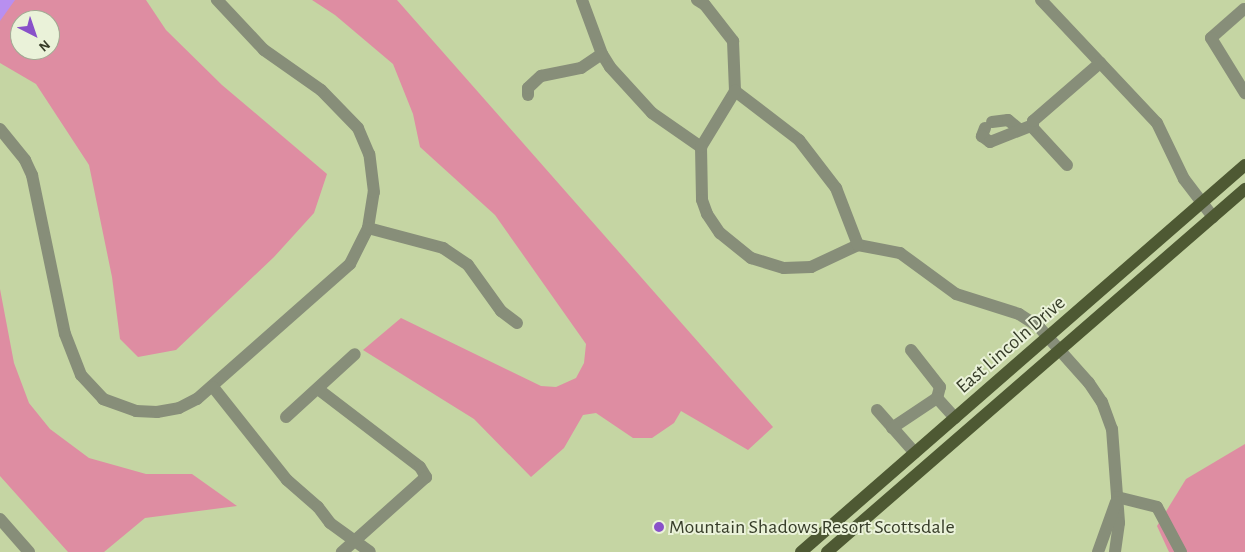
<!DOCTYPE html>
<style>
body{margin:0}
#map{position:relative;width:1245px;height:552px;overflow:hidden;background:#c5d5a3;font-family:"Alegreya Sans",sans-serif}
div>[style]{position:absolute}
.green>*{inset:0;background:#de8da2}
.water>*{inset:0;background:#b88ff0}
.minor>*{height:12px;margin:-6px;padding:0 6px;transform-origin:6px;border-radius:6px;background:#878e79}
.major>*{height:12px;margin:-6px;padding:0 6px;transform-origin:6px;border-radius:6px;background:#4e5933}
.dots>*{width:14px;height:14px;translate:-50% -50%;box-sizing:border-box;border:2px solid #eaf2d9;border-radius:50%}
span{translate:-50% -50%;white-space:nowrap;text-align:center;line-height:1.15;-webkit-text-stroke:4px #eaf2d9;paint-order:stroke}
.street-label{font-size:20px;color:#373d29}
.poi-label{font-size:20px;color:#373d29}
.left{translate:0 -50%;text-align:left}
.north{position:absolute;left:10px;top:10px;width:50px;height:50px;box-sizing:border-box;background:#eaf2d9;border:1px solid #a2aa93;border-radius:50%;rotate:139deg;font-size:14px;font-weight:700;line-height:20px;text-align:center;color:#373d29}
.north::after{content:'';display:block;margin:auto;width:18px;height:22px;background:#8951c9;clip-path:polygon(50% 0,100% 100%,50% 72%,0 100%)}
</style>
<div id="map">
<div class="green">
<i style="clip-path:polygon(evenodd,0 0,146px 0,166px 30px,222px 85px,327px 174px,314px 213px,274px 257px,176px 350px,138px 357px,120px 339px,112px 277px,89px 165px,36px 84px,0 63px,0 0,20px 20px,50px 20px,50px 50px,20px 50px,20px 20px)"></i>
<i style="clip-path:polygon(312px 0,397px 0,773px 427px,748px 450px,681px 411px,674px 423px,652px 438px,633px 438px,596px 413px,583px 415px,564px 448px,531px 477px,474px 419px,363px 350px,401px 318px,541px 386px,556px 387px,576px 378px,584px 363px,586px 344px,495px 215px,420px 147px,413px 114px,393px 64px,335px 15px)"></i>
<i style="clip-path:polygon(0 289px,14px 363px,29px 403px,50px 429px,89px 458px,146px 474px,192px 474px,237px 506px,145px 518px,104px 552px,68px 552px,0 476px)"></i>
<i style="clip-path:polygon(1245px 444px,1245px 552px,1169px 552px,1157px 526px,1186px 479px)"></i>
</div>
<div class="water">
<i style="clip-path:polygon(0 0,15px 0,0 21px)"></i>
</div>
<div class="minor">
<i style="left:582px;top:0;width:58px;rotate:69.7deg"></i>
<i style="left:602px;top:54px;width:15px;rotate:58deg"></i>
<i style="left:610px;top:67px;width:62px;rotate:47.6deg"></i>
<i style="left:652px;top:113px;width:60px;rotate:34.8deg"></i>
<i style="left:701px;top:147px;width:53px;rotate:88.9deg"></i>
<i style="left:702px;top:200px;width:15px;rotate:70deg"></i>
<i style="left:707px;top:214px;width:23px;rotate:56deg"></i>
<i style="left:720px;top:233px;width:40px;rotate:39deg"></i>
<i style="left:751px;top:258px;width:34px;rotate:17deg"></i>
<i style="left:784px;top:268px;width:27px;rotate:-2deg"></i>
<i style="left:811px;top:267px;width:52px;rotate:-25.1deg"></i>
<i style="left:858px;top:245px;width:43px;rotate:10.8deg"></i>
<i style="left:900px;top:253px;width:69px;rotate:36.2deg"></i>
<i style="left:956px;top:294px;width:66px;rotate:17.6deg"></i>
<i style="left:1019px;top:314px;width:24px;rotate:33deg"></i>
<i style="left:1039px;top:327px;width:75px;rotate:48.2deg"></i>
<i style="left:1089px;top:383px;width:23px;rotate:56deg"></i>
<i style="left:1102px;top:402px;width:29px;rotate:70deg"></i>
<i style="left:1112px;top:429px;width:94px;rotate:85.7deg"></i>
<i style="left:1119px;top:523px;width:29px;rotate:98deg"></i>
<i style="left:697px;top:0;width:9px;rotate:32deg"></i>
<i style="left:705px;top:5px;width:46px;rotate:52.1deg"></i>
<i style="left:733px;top:41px;width:50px;rotate:87.7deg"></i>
<i style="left:735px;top:91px;width:81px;rotate:37.4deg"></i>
<i style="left:799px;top:140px;width:61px;rotate:52.4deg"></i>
<i style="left:836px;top:188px;width:61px;rotate:68.9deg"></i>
<i style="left:1041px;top:0;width:169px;rotate:46.7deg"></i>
<i style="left:1157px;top:123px;width:62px;rotate:64.3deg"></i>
<i style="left:1184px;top:179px;width:48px;rotate:52.7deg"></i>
<i style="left:1244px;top:9px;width:44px;rotate:138.7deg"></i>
<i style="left:1211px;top:38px;width:65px;rotate:58.3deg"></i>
<i style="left:528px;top:95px;width:7px;rotate:-90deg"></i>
<i style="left:528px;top:88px;width:18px;rotate:-43deg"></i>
<i style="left:541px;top:76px;width:41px;rotate:-11.3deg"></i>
<i style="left:581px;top:68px;width:25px;rotate:-34deg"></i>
<i style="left:992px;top:122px;width:16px;rotate:-7deg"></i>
<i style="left:1008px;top:120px;width:14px;rotate:39deg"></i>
<i style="left:985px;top:128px;width:9px;rotate:111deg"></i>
<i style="left:982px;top:136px;width:10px;rotate:37deg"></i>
<i style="left:990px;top:142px;width:46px;rotate:-21.6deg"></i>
<i style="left:0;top:129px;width:40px;rotate:51deg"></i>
<i style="left:25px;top:160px;width:17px;rotate:65deg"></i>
<i style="left:32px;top:175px;width:162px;rotate:78.3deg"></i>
<i style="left:65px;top:334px;width:44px;rotate:68.7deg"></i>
<i style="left:81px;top:375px;width:33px;rotate:47deg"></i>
<i style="left:103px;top:399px;width:35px;rotate:20deg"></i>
<i style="left:136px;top:411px;width:21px;rotate:3deg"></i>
<i style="left:157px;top:412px;width:22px;rotate:-10deg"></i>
<i style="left:179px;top:408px;width:20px;rotate:-27deg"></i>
<i style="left:197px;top:399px;width:204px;rotate:-41.4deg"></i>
<i style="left:350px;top:264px;width:40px;rotate:-63.4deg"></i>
<i style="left:368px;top:228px;width:36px;rotate:-81deg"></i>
<i style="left:374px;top:192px;width:38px;rotate:-97deg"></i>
<i style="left:369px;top:154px;width:28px;rotate:-113deg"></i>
<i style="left:358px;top:128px;width:53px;rotate:-134.2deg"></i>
<i style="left:321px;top:90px;width:70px;rotate:-144.9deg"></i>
<i style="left:264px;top:50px;width:69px;rotate:-133.2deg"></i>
<i style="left:701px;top:147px;width:66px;rotate:-58.7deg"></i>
<i style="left:1067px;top:165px;width:50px;rotate:-132.6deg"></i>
<i style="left:1033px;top:128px;width:7px;rotate:-90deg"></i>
<i style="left:1033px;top:121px;width:89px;rotate:-40.9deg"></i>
<i style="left:368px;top:228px;width:78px;rotate:14.9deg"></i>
<i style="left:443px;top:248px;width:30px;rotate:34deg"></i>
<i style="left:468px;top:265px;width:57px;rotate:54.3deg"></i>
<i style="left:501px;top:311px;width:20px;rotate:37deg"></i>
<i style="left:911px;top:350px;width:47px;rotate:51.9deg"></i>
<i style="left:940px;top:387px;width:11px;rotate:105deg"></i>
<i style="left:213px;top:387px;width:119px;rotate:51.5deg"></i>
<i style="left:287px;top:480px;width:41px;rotate:41.1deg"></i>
<i style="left:318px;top:507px;width:20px;rotate:53deg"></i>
<i style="left:330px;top:523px;width:49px;rotate:35.9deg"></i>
<i style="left:318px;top:389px;width:128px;rotate:37.4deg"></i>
<i style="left:420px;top:467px;width:12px;rotate:59deg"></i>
<i style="left:426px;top:477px;width:113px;rotate:138.2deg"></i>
<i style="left:877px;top:410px;width:57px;rotate:48.5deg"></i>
<i style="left:286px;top:417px;width:93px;rotate:-42.4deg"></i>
<i style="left:892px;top:428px;width:54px;rotate:-33.7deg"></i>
<i style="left:937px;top:398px;width:27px;rotate:48deg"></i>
<i style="left:1117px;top:497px;width:41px;rotate:14deg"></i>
<i style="left:1157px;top:507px;width:51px;rotate:61.9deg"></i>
<i style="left:0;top:519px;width:44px;rotate:48.7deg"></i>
<i style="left:1098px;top:552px;width:53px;rotate:-70.2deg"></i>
</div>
<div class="major">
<i style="left:801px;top:552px;width:589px;rotate:-41.08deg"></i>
<i style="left:827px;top:552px;width:554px;rotate:-40.97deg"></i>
</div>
<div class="dots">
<i style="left:659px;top:527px;background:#8951c9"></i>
</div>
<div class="street-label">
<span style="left:1011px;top:345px;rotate:-41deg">East Lincoln Drive</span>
</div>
<div class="poi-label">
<span class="left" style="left:669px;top:527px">Mountain Shadows Resort Scottsdale</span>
</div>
<div class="north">N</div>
</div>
